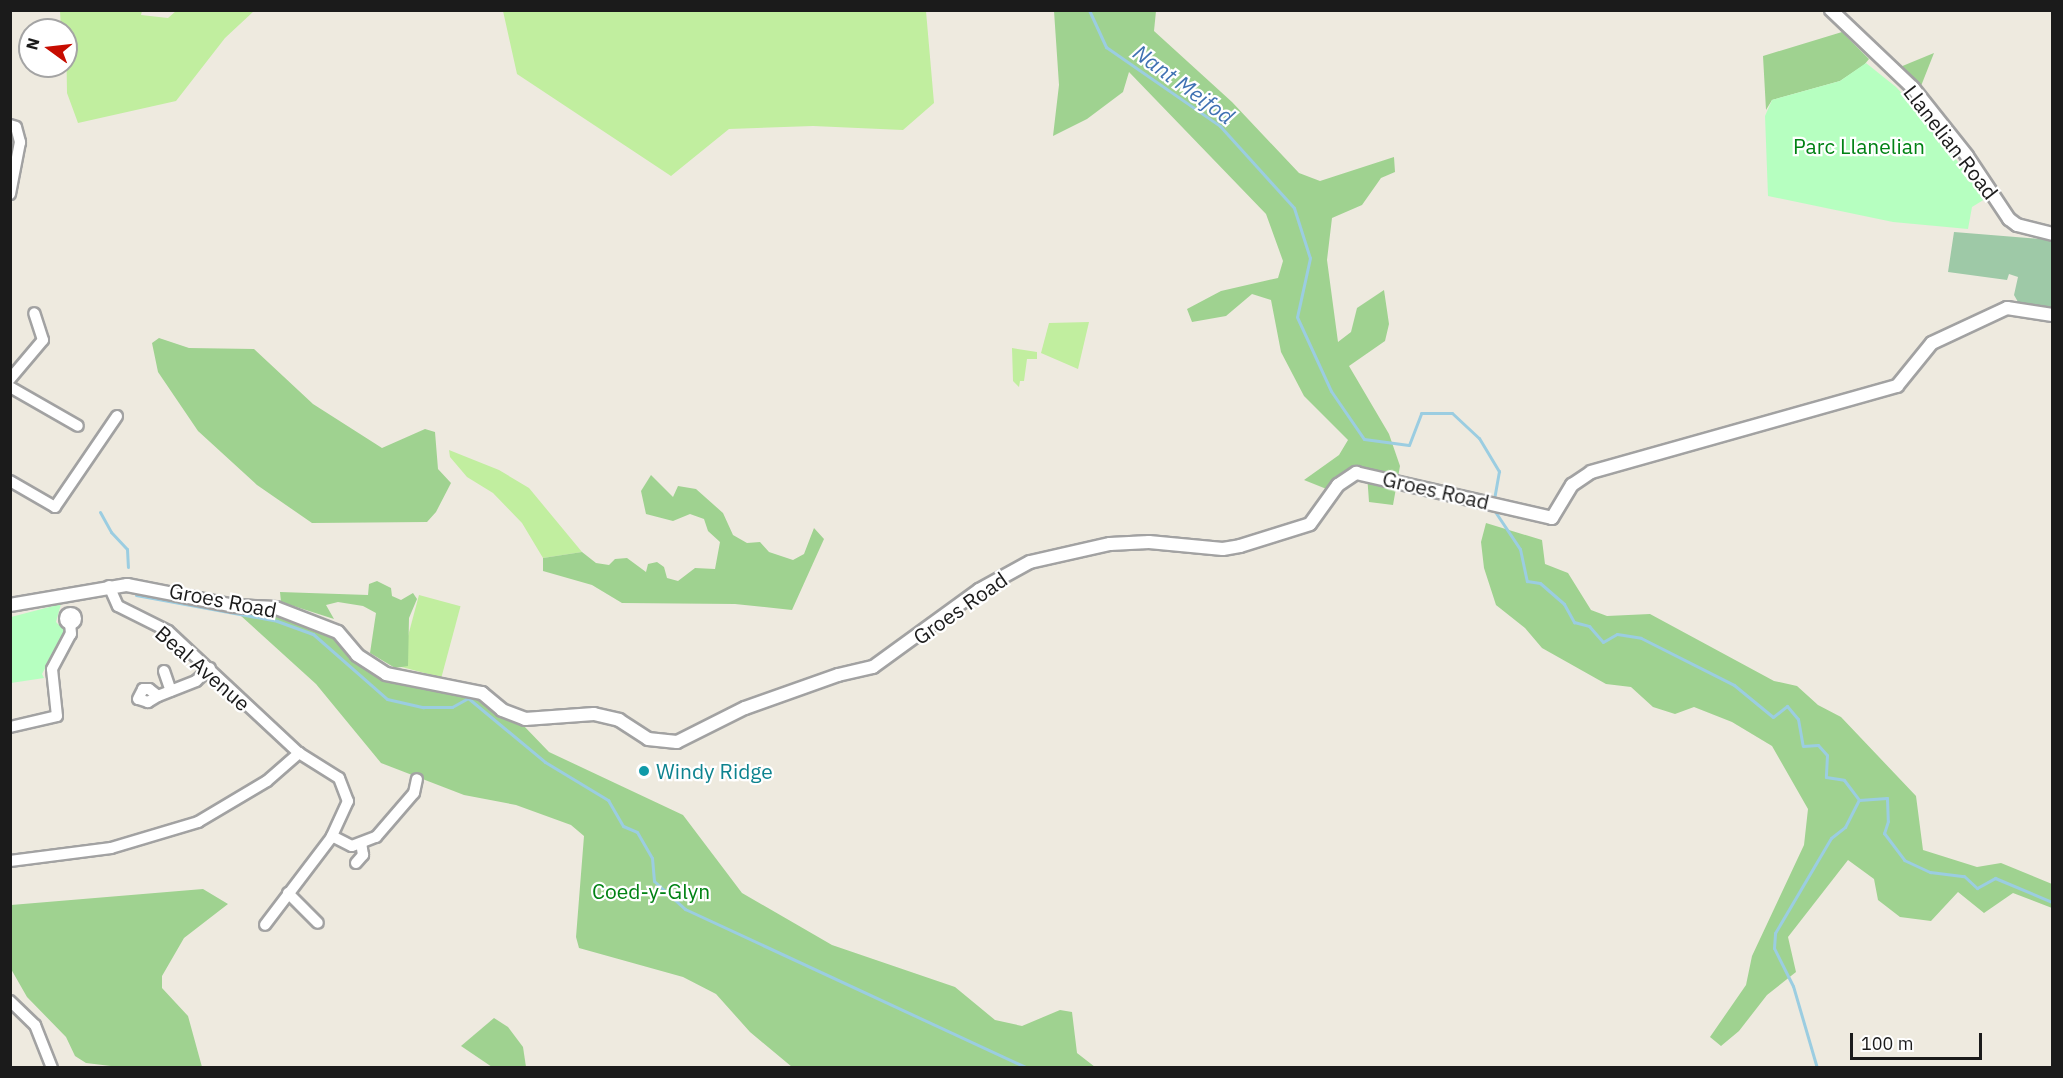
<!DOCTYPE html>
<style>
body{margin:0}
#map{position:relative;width:2063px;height:1078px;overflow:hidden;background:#eeeadf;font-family:"IBM Plex Sans",sans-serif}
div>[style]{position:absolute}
.grass>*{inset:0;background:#c1ee9f;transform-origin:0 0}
.forest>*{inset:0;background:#9fd290}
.cemetery>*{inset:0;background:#9ec9a7}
.park>*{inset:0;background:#b6ffc0}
.stream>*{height:3px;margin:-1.5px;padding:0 1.5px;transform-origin:1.5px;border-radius:1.5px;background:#9bcde1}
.roads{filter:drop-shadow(2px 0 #a2a2a2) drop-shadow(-2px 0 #a2a2a2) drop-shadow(0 2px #a2a2a2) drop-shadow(0 -2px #a2a2a2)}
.minor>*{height:10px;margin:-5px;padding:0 5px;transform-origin:5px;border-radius:5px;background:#fff}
.minor>.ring{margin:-5px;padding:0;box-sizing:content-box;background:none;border:10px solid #fff;border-radius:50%}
.tertiary>*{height:12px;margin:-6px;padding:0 6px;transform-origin:6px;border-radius:6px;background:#fff}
.dots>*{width:16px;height:16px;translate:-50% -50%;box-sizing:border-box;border:3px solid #fff;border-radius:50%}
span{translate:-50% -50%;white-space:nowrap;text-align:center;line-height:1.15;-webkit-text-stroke:4.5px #fff;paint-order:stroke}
.street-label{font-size:21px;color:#1b1b1b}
.park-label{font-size:21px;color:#018214}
.culture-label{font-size:21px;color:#0d838f}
.left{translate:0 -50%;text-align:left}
.water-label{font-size:22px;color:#4072b3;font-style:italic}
.frame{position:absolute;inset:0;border:12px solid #1b1b1b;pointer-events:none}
.north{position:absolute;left:18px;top:18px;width:60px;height:60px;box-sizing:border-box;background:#fff;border:2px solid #a4a4a4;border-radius:50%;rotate:285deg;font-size:16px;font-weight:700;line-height:24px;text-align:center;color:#1b1b1b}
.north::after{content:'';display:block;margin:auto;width:21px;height:27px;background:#c70c00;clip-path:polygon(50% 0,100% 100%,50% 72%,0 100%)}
.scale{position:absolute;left:1850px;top:1033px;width:132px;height:27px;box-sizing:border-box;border:3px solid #1b1b1b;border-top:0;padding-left:8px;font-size:18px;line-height:21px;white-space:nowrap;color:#1b1b1b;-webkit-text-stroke:4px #fff;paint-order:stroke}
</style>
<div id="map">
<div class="grass">
<i style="clip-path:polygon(60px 11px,142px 11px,141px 15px,168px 18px,176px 11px,254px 11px,225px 38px,176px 101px,78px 123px,67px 93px,66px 30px,61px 30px)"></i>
<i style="clip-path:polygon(503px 11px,926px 11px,934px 103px,903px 130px,813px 126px,729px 129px,671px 176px,517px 74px)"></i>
<i style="clip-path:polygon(1089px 322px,1078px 369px,1041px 353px,1049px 323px)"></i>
<i style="clip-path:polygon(1012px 348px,1037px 352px,1037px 359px,1027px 359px,1024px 381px,1020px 381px,1019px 387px,1013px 381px)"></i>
<i style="clip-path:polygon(449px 450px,499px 470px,529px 488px,582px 552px,543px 558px,522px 523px,493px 493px,467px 477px,450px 457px)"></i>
<i style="left:419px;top:595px;width:43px;height:74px;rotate:15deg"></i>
</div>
<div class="forest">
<i style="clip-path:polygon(1054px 11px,1156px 11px,1154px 31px,1232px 102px,1299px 173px,1320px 181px,1394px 157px,1395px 172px,1381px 178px,1362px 205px,1332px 218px,1327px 260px,1338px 342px,1351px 332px,1357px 308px,1384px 290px,1389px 324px,1385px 341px,1349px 366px,1389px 434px,1400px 466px,1393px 505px,1369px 502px,1367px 474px,1334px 492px,1304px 480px,1339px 455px,1348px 440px,1304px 396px,1281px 352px,1271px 300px,1252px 294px,1226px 316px,1192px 322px,1187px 309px,1221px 291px,1278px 278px,1283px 261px,1266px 214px,1129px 72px,1123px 92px,1087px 119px,1053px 136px,1059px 85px)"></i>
<i style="clip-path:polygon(1842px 32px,1869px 59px,1864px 65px,1840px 81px,1772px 100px,1766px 110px,1763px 56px)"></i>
<i style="clip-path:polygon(1934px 53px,1921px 86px,1900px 67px)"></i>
<i style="clip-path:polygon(159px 338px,189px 348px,254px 349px,313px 404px,382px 448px,425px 429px,435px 432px,438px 469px,451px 483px,436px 512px,427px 522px,312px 523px,257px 485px,198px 431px,158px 372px,152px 343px)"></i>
<i style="clip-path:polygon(651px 475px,673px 497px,678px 486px,696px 489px,723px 513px,733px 535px,747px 543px,760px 542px,769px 552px,793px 560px,804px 554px,814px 528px,824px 539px,792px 610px,735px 604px,622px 603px,592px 585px,543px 571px,543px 558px,582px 552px,596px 563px,609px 565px,615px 559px,627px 558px,646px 572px,648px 564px,657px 562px,664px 567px,667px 578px,678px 581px,695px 568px,715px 569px,720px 542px,708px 531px,704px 519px,690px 514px,673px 521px,646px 514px,641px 491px)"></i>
<i style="clip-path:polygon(1486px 523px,1542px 540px,1545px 564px,1568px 573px,1591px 610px,1607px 616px,1650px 614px,1774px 681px,1797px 686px,1818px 705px,1841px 717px,1916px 796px,1923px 850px,1977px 867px,2001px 863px,2052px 884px,2052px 908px,2013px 893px,1984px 913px,1958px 892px,1931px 921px,1900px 917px,1878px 900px,1874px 879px,1848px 860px,1788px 937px,1796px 972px,1767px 995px,1739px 1031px,1721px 1046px,1710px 1037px,1746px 985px,1752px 956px,1804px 845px,1808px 809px,1772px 746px,1732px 722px,1694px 707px,1675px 714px,1653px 707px,1631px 687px,1606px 684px,1542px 648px,1525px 628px,1496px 605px,1484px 568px,1481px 542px)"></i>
<i style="clip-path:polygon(377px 581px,391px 588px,392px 596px,401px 600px,413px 593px,417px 599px,409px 618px,408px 666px,395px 668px,370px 653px,376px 613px,363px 606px,338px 602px,326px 605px,334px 619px,281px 602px,280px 592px,368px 595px,369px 584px)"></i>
<i style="clip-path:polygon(135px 590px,276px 612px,334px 634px,384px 676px,437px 691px,457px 690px,479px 696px,522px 724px,549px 752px,683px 815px,742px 893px,832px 945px,955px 987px,995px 1020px,1022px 1026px,1060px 1010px,1072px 1012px,1077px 1053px,1095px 1067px,792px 1067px,750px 1032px,716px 994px,683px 977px,579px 948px,576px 937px,584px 836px,571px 825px,516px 805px,464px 795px,381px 763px,316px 684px,240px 615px,136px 595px)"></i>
<i style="clip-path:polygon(203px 889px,228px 904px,184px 938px,162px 976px,162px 988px,188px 1016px,202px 1067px,119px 1067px,86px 1063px,75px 1056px,66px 1037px,27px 997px,11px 969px,11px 905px)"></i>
<i style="clip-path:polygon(494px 1018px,508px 1027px,523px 1047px,526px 1067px,492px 1067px,461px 1046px)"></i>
</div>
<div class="cemetery">
<i style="clip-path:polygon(1954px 232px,2052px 240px,2052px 312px,2025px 307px,2018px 302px,2014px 295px,2018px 277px,2009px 274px,2007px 280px,1948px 272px)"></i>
</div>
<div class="park">
<i style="clip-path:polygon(1866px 63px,1896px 87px,1928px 121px,1985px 199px,1972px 207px,1968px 229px,1893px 222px,1768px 196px,1765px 116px,1772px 100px,1840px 81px)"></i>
<i style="clip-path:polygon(61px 604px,56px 622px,65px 631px,42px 674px,44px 678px,11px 683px,11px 617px)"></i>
</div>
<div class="stream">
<i style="left:1089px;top:10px;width:41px;rotate:65.3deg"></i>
<i style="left:1106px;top:47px;width:139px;rotate:34.7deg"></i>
<i style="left:1220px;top:126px;width:110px;rotate:47.9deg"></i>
<i style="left:1294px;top:208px;width:52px;rotate:72.3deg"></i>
<i style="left:1310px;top:258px;width:60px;rotate:102.4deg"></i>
<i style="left:1297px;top:317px;width:81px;rotate:65.3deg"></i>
<i style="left:1331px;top:391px;width:58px;rotate:55.5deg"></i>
<i style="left:1364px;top:439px;width:45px;rotate:7.6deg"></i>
<i style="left:1409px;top:445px;width:34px;rotate:-69deg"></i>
<i style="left:1421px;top:413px;width:31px"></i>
<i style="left:1452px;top:413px;width:37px;rotate:43deg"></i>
<i style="left:1479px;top:438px;width:39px;rotate:59deg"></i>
<i style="left:1499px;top:471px;width:27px;rotate:100deg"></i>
<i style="left:1494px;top:510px;width:47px;rotate:56.3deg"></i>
<i style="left:1520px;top:549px;width:33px;rotate:78deg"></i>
<i style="left:1527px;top:581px;width:13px;rotate:9deg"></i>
<i style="left:1540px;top:583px;width:32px;rotate:41deg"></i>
<i style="left:1564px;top:604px;width:21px;rotate:61deg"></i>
<i style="left:1574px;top:622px;width:16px;rotate:15deg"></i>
<i style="left:1589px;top:626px;width:21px;rotate:49deg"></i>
<i style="left:1603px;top:642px;width:16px;rotate:-30deg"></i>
<i style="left:1617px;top:634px;width:24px;rotate:9deg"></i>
<i style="left:1641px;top:638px;width:104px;rotate:26.8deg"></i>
<i style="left:1734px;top:685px;width:50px;rotate:39.4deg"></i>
<i style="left:1773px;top:717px;width:18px;rotate:-38deg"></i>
<i style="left:1787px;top:706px;width:17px;rotate:50deg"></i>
<i style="left:1798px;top:719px;width:27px;rotate:80deg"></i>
<i style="left:1803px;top:746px;width:15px;rotate:-4deg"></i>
<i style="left:1818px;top:745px;width:13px;rotate:48deg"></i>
<i style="left:1827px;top:755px;width:22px;rotate:93deg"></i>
<i style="left:1826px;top:777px;width:18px;rotate:9deg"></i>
<i style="left:1844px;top:780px;width:25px;rotate:53deg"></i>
<i style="left:1859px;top:800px;width:28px;rotate:-4deg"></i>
<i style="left:1887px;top:798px;width:23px;rotate:88deg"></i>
<i style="left:1888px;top:821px;width:13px;rotate:108deg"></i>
<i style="left:1884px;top:833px;width:34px;rotate:53deg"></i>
<i style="left:1904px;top:860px;width:29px;rotate:25deg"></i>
<i style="left:1930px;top:872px;width:34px;rotate:7deg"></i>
<i style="left:1964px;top:876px;width:18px;rotate:43deg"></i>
<i style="left:1977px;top:888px;width:21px;rotate:-29deg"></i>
<i style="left:1995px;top:878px;width:62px;rotate:22.8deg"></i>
<i style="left:100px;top:512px;width:23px;rotate:61deg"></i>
<i style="left:111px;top:532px;width:23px;rotate:47deg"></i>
<i style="left:127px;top:549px;width:18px;rotate:87deg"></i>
<i style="left:136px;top:595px;width:143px;rotate:10.4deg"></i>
<i style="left:277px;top:621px;width:38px;rotate:20deg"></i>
<i style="left:313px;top:634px;width:98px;rotate:41.3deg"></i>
<i style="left:387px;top:699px;width:37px;rotate:13deg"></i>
<i style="left:423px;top:707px;width:29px"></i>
<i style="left:452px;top:707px;width:18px;rotate:-29deg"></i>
<i style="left:468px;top:698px;width:100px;rotate:39.7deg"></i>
<i style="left:545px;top:762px;width:74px;rotate:31.1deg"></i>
<i style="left:608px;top:800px;width:30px;rotate:60deg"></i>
<i style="left:623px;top:826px;width:15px;rotate:23deg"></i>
<i style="left:637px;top:832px;width:30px;rotate:60deg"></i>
<i style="left:652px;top:858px;width:23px;rotate:85deg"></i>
<i style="left:654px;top:881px;width:42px;rotate:42.1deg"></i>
<i style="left:685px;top:909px;width:377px;rotate:24.9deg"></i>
<i style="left:1817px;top:1068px;width:85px;rotate:-106.3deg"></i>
<i style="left:1793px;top:986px;width:42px;rotate:-116.6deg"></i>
<i style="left:1774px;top:948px;width:15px;rotate:-86deg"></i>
<i style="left:1775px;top:933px;width:110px;rotate:-59.5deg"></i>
<i style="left:1831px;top:838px;width:18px;rotate:-38deg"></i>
<i style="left:1845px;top:827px;width:30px;rotate:-63deg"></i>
</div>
<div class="roads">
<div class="minor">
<i style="left:10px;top:125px;width:6px;rotate:18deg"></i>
<i style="left:16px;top:127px;width:16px;rotate:75deg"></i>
<i style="left:20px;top:142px;width:53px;rotate:100.9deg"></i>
<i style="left:10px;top:379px;width:51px;rotate:-49.8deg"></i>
<i style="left:43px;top:340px;width:28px;rotate:-108deg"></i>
<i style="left:10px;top:387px;width:78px;rotate:29.8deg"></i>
<i style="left:10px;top:481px;width:52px;rotate:30deg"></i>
<i style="left:55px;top:507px;width:110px;rotate:-55.7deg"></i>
<i style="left:109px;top:586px;width:22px;rotate:66deg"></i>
<i style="left:118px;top:606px;width:56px;rotate:26.6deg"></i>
<i style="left:168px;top:631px;width:179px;rotate:43deg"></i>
<i style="left:299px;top:753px;width:47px;rotate:32deg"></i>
<i style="left:339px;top:778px;width:25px;rotate:69deg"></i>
<i style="left:348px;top:801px;width:41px;rotate:114.7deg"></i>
<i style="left:331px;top:838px;width:109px;rotate:127.2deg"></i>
<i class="ring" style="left:64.5px;top:612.5px;width:1px;height:1px"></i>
<i style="left:164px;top:671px;width:21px;rotate:71deg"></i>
<i style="left:143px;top:689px;width:6px"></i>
<i style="left:149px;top:689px;width:11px;rotate:38deg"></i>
<i style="left:158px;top:696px;width:12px;rotate:149deg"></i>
<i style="left:148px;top:702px;width:10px;rotate:-163deg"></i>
<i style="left:138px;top:699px;width:11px;rotate:-63deg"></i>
<i style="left:158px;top:696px;width:41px;rotate:-21.5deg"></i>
<i style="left:196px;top:681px;width:19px;rotate:-43deg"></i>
<i style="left:10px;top:727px;width:48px;rotate:-13.2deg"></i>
<i style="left:57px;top:716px;width:47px;rotate:-96.1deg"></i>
<i style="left:52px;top:669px;width:40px;rotate:-62deg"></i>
<i style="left:71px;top:634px;width:11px;rotate:-95deg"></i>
<i style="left:332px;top:836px;width:22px;rotate:27deg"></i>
<i style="left:352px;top:846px;width:26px;rotate:-21deg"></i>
<i style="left:376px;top:837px;width:58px;rotate:-49.2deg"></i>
<i style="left:414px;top:793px;width:14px;rotate:-78deg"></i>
<i style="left:10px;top:861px;width:102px;rotate:-7.3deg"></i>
<i style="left:111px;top:848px;width:91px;rotate:-16.6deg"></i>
<i style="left:198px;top:822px;width:80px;rotate:-30.7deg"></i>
<i style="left:267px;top:781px;width:43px;rotate:-41.2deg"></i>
<i style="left:356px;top:863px;width:11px;rotate:-49deg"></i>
<i style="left:363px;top:855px;width:12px;rotate:-99deg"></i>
<i style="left:288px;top:893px;width:42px;rotate:45deg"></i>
<i style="left:10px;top:1001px;width:35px;rotate:44deg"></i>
<i style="left:35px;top:1025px;width:46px;rotate:68.4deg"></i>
</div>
<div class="tertiary">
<i style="left:1831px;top:10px;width:113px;rotate:43.6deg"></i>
<i style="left:1913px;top:88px;width:87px;rotate:51.5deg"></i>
<i style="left:1967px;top:156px;width:76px;rotate:56.3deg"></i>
<i style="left:2009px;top:219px;width:10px;rotate:37deg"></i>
<i style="left:2017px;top:225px;width:36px;rotate:14deg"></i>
<i style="left:10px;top:605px;width:119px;rotate:-9.7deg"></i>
<i style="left:127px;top:585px;width:109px;rotate:11.1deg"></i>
<i style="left:234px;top:606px;width:42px;rotate:2.7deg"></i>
<i style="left:276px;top:608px;width:66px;rotate:21.2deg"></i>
<i style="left:338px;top:632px;width:30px;rotate:50deg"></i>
<i style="left:357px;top:655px;width:35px;rotate:33deg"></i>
<i style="left:386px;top:674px;width:98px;rotate:11.2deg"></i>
<i style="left:482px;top:693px;width:26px;rotate:40deg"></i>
<i style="left:502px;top:710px;width:25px;rotate:21deg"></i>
<i style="left:525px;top:719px;width:69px;rotate:-4.1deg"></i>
<i style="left:594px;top:714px;width:26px;rotate:13deg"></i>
<i style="left:619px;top:720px;width:35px;rotate:33deg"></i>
<i style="left:648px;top:739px;width:29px;rotate:6deg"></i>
<i style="left:677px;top:742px;width:76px;rotate:-26.6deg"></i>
<i style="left:745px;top:708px;width:99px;rotate:-19.5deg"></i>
<i style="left:838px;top:675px;width:36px;rotate:-13deg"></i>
<i style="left:873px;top:667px;width:131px;rotate:-36deg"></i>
<i style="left:979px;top:590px;width:58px;rotate:-28.8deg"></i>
<i style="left:1030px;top:562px;width:82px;rotate:-12.7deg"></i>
<i style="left:1110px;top:544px;width:39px;rotate:-3deg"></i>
<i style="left:1149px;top:542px;width:74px;rotate:5.4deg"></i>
<i style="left:1223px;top:549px;width:17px;rotate:-10deg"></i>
<i style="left:1240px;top:546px;width:73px;rotate:-17.4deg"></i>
<i style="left:1310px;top:524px;width:48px;rotate:-54.3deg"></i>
<i style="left:1338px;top:485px;width:22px;rotate:-34deg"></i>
<i style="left:1356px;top:473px;width:201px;rotate:12.9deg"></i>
<i style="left:1552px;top:518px;width:39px;rotate:-59deg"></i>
<i style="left:1572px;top:485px;width:23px;rotate:-34deg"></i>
<i style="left:1591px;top:472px;width:318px;rotate:-15.7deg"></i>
<i style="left:1897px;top:386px;width:55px;rotate:-50.9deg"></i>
<i style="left:1932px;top:343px;width:83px;rotate:-25deg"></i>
<i style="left:2007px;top:308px;width:46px;rotate:8.8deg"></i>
</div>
</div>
<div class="dots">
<i style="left:644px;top:771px;background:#0f9aa8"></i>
</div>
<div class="street-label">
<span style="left:1951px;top:142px;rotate:52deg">Llanelian Road</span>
<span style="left:1436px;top:490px;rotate:13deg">Groes Road</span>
<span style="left:223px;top:600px;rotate:11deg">Groes Road</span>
<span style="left:960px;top:608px;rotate:-35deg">Groes Road</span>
<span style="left:203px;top:668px;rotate:41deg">Beal Avenue</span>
</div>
<div class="park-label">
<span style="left:1859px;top:146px">Parc Llanelian</span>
<span style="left:651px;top:891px">Coed-y-Glyn</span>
</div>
<div class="culture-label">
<span class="left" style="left:656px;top:771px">Windy Ridge</span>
</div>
<div class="water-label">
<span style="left:1184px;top:84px;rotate:36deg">Nant Meifod</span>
</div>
<div class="frame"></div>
<div class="north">N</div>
<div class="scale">100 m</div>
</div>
